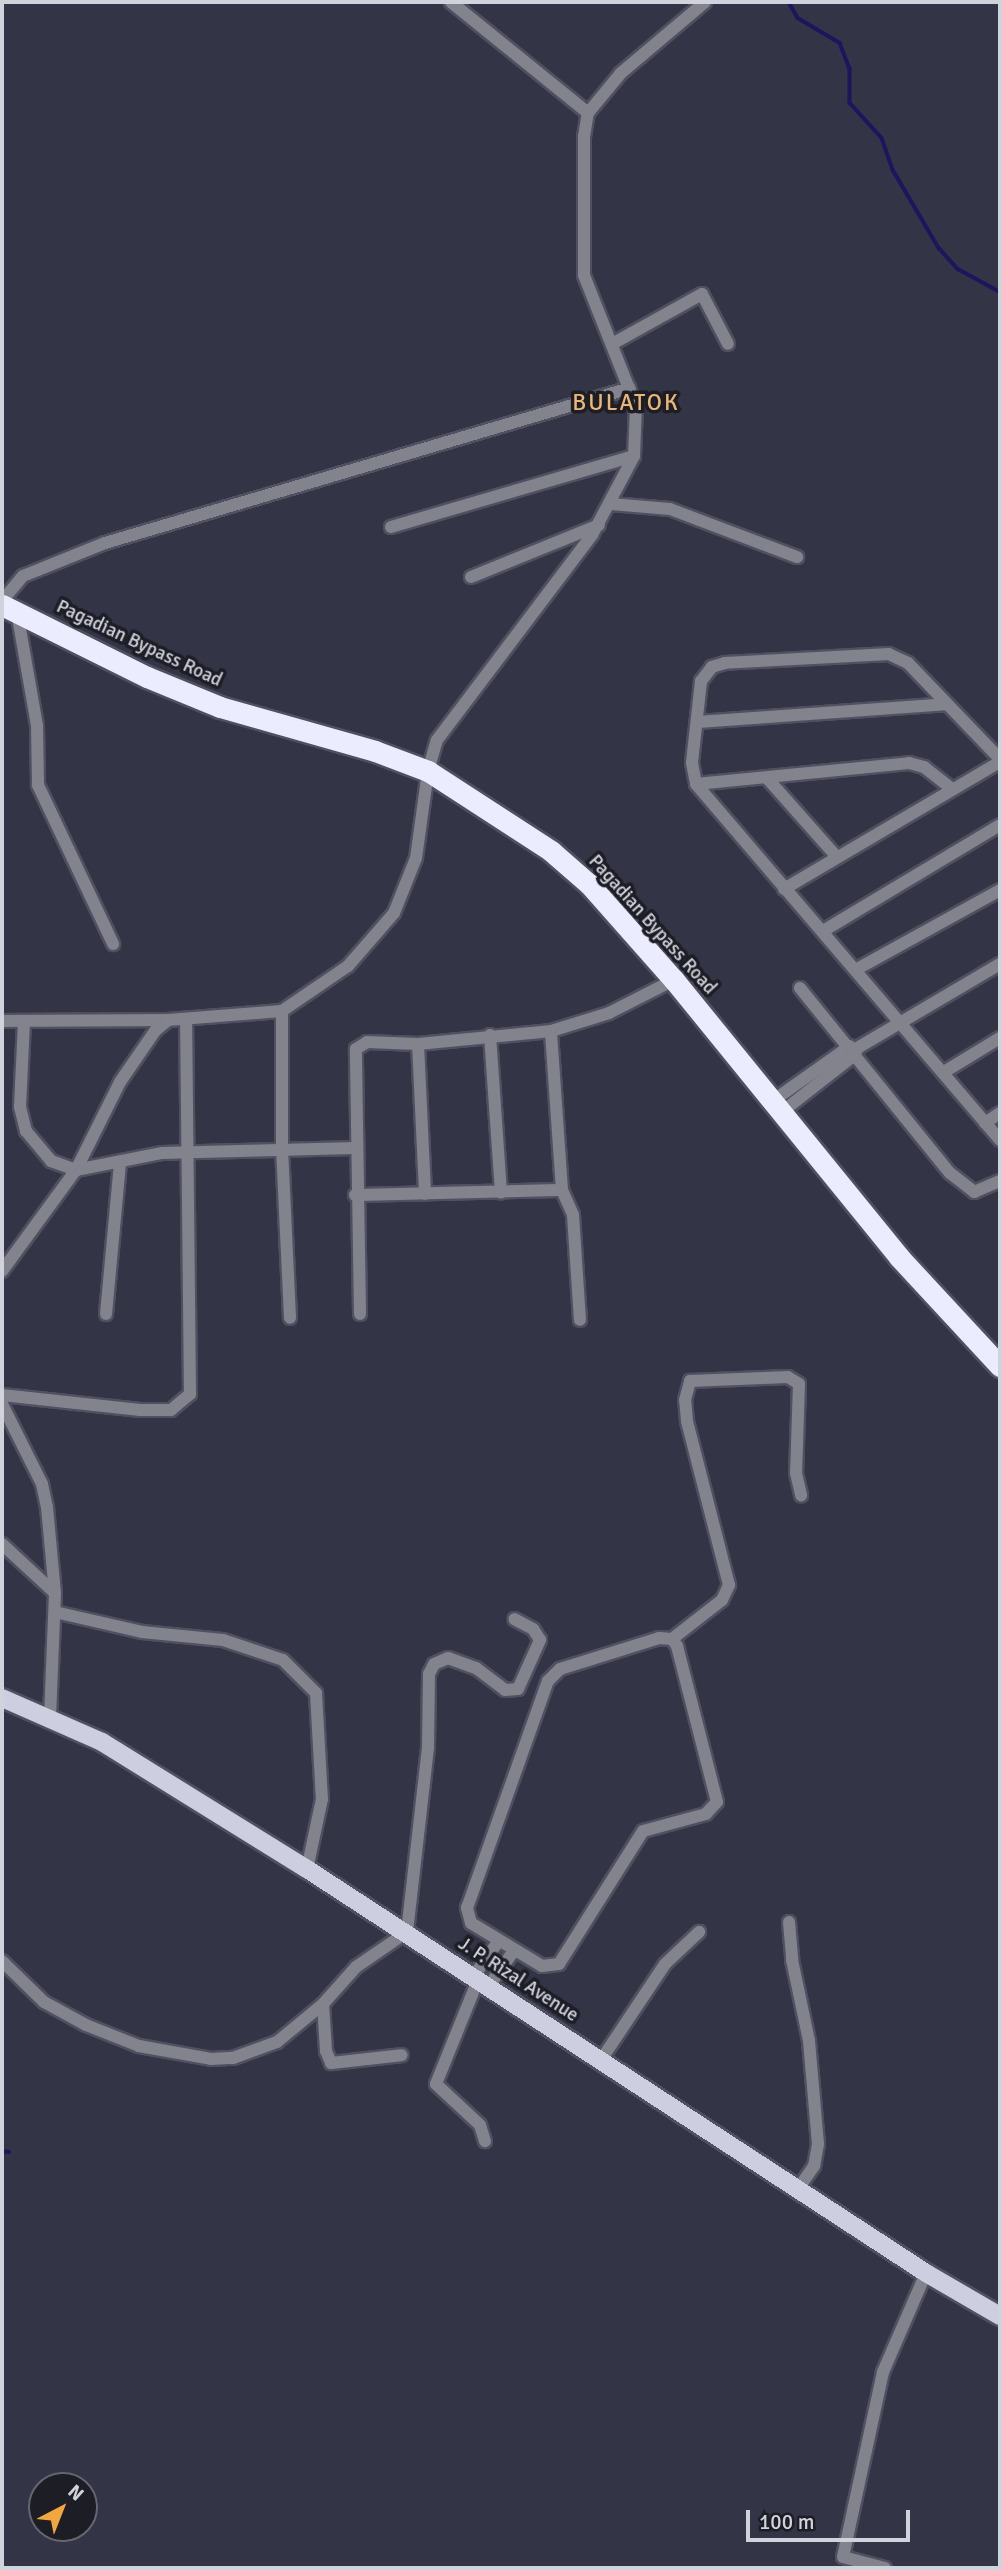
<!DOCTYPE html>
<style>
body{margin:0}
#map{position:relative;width:1002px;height:2570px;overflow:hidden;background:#333445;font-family:Signika,sans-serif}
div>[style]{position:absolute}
.stream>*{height:3.5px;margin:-1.75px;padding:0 1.75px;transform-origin:1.75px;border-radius:1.75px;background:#1f145e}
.roads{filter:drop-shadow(2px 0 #4f5060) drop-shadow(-2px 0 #4f5060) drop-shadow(0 2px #4f5060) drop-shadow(0 -2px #4f5060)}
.minor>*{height:12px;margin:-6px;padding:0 6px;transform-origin:6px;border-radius:6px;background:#82838c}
.major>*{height:18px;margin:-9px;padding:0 9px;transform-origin:9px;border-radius:9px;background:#cdcfe1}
.highway>*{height:21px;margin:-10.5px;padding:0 10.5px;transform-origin:10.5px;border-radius:10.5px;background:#ebedff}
span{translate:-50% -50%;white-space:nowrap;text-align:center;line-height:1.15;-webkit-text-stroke:7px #1c1d25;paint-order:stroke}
.street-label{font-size:19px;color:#d0d2dc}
.quarter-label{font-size:23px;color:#ebb778;letter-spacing:2px}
.frame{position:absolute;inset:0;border:4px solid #d0d2dc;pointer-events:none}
.north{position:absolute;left:28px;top:2472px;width:70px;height:70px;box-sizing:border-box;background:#1c1d25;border:2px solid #64656e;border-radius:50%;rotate:42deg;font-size:19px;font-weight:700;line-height:28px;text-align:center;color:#d0d2dc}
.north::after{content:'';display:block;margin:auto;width:24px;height:32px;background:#f1a63f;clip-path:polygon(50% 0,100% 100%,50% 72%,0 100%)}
.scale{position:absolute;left:746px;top:2510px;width:164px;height:32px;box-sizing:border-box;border:4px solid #d0d2dc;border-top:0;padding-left:9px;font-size:21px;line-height:24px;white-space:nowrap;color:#d0d2dc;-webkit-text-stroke:5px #1c1d25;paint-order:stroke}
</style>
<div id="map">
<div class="stream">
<i style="left:789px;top:2px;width:18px;rotate:61deg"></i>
<i style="left:798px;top:18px;width:49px;rotate:30.8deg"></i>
<i style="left:840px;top:43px;width:28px;rotate:69deg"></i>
<i style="left:850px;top:69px;width:34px;rotate:90deg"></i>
<i style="left:850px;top:103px;width:47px;rotate:47.6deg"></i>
<i style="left:882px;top:138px;width:34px;rotate:71deg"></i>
<i style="left:893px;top:170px;width:91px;rotate:59.5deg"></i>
<i style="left:939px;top:248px;width:28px;rotate:48deg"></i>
<i style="left:958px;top:269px;width:48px;rotate:28.7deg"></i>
<i style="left:2px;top:2151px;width:7px;rotate:8deg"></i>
</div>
<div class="roads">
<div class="minor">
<i style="left:451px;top:2px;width:176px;rotate:39deg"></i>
<i style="left:612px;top:344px;width:103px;rotate:-29.1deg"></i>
<i style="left:702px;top:294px;width:56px;rotate:62.5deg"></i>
<i style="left:611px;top:504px;width:59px;rotate:4.8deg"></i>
<i style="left:670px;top:509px;width:136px;rotate:20.7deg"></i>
<i style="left:391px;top:527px;width:253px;rotate:-16.3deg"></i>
<i style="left:471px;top:577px;width:138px;rotate:-22.1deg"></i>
<i style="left:2px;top:601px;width:33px;rotate:-50deg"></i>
<i style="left:23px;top:576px;width:88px;rotate:-21.9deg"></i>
<i style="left:105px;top:543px;width:547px;rotate:-16.45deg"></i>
<i style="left:17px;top:612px;width:116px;rotate:80deg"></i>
<i style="left:37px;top:726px;width:59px;rotate:89deg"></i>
<i style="left:38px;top:785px;width:176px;rotate:64.7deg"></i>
<i style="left:697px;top:722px;width:250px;rotate:-4.1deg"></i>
<i style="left:1000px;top:759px;width:133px;rotate:-133.8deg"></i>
<i style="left:908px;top:663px;width:21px;rotate:-155deg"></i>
<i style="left:889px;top:654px;width:164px;rotate:176.9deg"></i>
<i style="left:725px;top:663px;width:14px;rotate:163deg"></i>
<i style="left:712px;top:667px;width:18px;rotate:128deg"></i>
<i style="left:701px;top:681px;width:82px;rotate:96.3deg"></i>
<i style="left:692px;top:763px;width:21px;rotate:79deg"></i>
<i style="left:696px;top:784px;width:468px;rotate:49.5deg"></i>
<i style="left:767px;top:778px;width:104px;rotate:48.5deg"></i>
<i style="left:696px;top:784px;width:214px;rotate:-5.6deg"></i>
<i style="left:909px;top:763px;width:16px;rotate:15deg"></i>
<i style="left:924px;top:767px;width:34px;rotate:38deg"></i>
<i style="left:784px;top:889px;width:251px;rotate:-30.5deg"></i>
<i style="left:823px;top:931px;width:206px;rotate:-30.9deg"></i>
<i style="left:857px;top:969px;width:163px;rotate:-28.9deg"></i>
<i style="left:800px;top:988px;width:238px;rotate:51deg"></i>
<i style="left:950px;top:1173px;width:31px;rotate:38deg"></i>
<i style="left:974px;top:1192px;width:28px;rotate:-23deg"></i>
<i style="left:282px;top:1011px;width:137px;rotate:90deg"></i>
<i style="left:282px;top:1148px;width:170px;rotate:87.3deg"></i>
<i style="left:2px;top:1021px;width:166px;rotate:-0.3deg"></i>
<i style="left:24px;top:1022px;width:85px;rotate:92.7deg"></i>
<i style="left:20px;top:1107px;width:25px;rotate:76deg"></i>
<i style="left:26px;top:1131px;width:39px;rotate:50deg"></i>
<i style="left:51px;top:1161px;width:27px;rotate:20deg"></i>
<i style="left:76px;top:1170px;width:88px;rotate:-11.2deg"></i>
<i style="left:162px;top:1153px;width:193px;rotate:-1.5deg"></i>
<i style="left:490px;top:1035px;width:158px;rotate:86deg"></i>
<i style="left:418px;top:1044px;width:150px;rotate:87.3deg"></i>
<i style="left:944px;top:1072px;width:66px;rotate:-31.3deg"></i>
<i style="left:774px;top:1100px;width:93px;rotate:-35.4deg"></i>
<i style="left:783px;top:1111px;width:88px;rotate:-38deg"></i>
<i style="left:852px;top:1057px;width:12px;rotate:-55deg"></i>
<i style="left:859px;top:1047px;width:164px;rotate:-30.5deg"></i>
<i style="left:985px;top:1123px;width:18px;rotate:-34deg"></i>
<i style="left:562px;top:1190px;width:27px;rotate:66deg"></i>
<i style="left:573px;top:1215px;width:105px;rotate:86.2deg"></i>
<i style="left:355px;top:1195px;width:207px;rotate:-1.4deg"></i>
<i style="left:562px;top:1190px;width:159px;rotate:-94deg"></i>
<i style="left:2px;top:1271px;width:125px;rotate:-53.8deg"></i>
<i style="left:76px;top:1170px;width:98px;rotate:-63.4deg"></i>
<i style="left:120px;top:1082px;width:62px;rotate:-55.5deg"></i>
<i style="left:155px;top:1031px;width:17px;rotate:-40deg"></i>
<i style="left:168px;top:1020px;width:114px;rotate:-4.5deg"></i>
<i style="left:282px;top:1011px;width:80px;rotate:-34.3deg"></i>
<i style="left:348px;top:966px;width:70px;rotate:-49deg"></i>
<i style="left:394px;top:913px;width:59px;rotate:-68.2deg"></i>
<i style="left:416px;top:858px;width:88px;rotate:-82.1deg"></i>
<i style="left:428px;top:771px;width:32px;rotate:-74deg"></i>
<i style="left:437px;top:740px;width:257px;rotate:-52.9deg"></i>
<i style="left:592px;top:535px;width:89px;rotate:-62deg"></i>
<i style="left:634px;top:456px;width:50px;rotate:-87.7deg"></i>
<i style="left:636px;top:406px;width:141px;rotate:-111.7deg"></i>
<i style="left:584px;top:275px;width:138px;rotate:-90deg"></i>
<i style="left:584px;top:137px;width:24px;rotate:-81deg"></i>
<i style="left:588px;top:113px;width:52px;rotate:-50.5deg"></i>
<i style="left:621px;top:73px;width:110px;rotate:-40.2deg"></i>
<i style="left:106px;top:1314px;width:153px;rotate:-84.7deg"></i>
<i style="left:360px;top:1314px;width:265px;rotate:-90.9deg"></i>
<i style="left:356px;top:1049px;width:13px;rotate:-32deg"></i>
<i style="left:367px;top:1042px;width:51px;rotate:2.2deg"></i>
<i style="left:418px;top:1044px;width:134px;rotate:-5.6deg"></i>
<i style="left:551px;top:1031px;width:61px;rotate:-17.2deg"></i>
<i style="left:609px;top:1013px;width:73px;rotate:-26.9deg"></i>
<i style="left:2px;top:1395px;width:139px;rotate:6.2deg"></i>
<i style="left:140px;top:1410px;width:31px"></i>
<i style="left:171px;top:1410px;width:25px;rotate:-40deg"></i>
<i style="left:190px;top:1394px;width:375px;rotate:-90.6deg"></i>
<i style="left:2px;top:1404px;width:89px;rotate:63.4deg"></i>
<i style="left:42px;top:1484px;width:24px;rotate:78deg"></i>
<i style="left:47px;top:1507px;width:86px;rotate:84.7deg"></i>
<i style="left:55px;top:1593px;width:123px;rotate:92.3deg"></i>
<i style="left:2px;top:1544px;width:72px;rotate:42.8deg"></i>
<i style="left:55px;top:1612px;width:89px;rotate:12.9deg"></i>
<i style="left:142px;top:1632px;width:81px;rotate:5.6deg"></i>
<i style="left:223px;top:1640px;width:63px;rotate:18.4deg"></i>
<i style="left:283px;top:1660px;width:47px;rotate:45deg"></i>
<i style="left:316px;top:1693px;width:106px;rotate:86.8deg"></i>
<i style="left:322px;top:1799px;width:72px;rotate:102.1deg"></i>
<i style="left:659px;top:1638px;width:13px;rotate:4deg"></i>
<i style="left:672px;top:1639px;width:9px;rotate:54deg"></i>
<i style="left:677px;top:1646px;width:161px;rotate:75.6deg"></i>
<i style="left:717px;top:1802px;width:16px;rotate:133deg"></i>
<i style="left:706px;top:1814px;width:65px;rotate:164.9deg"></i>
<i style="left:643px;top:1831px;width:157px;rotate:122.3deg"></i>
<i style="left:559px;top:1964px;width:17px;rotate:173deg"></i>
<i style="left:542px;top:1966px;width:83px;rotate:-148.8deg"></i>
<i style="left:471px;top:1923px;width:16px;rotate:-105deg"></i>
<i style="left:467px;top:1908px;width:241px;rotate:-70.4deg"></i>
<i style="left:548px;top:1681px;width:17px;rotate:-45deg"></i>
<i style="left:560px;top:1669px;width:104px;rotate:-17.4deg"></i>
<i style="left:672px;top:1639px;width:63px;rotate:-38deg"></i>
<i style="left:722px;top:1600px;width:17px;rotate:-65deg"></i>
<i style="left:729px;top:1585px;width:169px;rotate:-104.4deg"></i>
<i style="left:687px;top:1421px;width:21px;rotate:-95deg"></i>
<i style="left:685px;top:1400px;width:20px;rotate:-75deg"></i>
<i style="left:690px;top:1381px;width:98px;rotate:-2.3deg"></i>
<i style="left:788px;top:1377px;width:13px;rotate:32deg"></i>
<i style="left:799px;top:1384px;width:89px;rotate:91.9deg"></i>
<i style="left:796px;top:1473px;width:23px;rotate:77deg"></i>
<i style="left:789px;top:1922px;width:38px;rotate:85deg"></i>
<i style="left:792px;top:1960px;width:83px;rotate:78.1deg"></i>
<i style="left:809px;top:2041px;width:103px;rotate:85deg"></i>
<i style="left:818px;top:2144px;width:22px;rotate:100deg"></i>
<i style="left:814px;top:2166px;width:28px;rotate:125deg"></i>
<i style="left:2px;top:1961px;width:59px;rotate:44.3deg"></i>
<i style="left:44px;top:2002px;width:48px;rotate:28.7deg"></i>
<i style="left:86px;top:2025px;width:57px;rotate:21.6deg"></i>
<i style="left:139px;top:2046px;width:73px;rotate:10.2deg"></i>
<i style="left:211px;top:2059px;width:22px;rotate:-3deg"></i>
<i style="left:233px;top:2058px;width:47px;rotate:-20deg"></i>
<i style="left:277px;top:2042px;width:60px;rotate:-39.6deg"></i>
<i style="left:323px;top:2004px;width:50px;rotate:-48.3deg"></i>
<i style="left:356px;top:1967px;width:62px;rotate:-34.5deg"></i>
<i style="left:407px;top:1932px;width:186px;rotate:-83.5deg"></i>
<i style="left:428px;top:1747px;width:73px;rotate:-89.2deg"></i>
<i style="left:429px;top:1674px;width:11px;rotate:-63deg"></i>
<i style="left:434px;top:1664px;width:15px;rotate:-23deg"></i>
<i style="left:448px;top:1658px;width:30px;rotate:20deg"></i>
<i style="left:476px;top:1668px;width:36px;rotate:37deg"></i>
<i style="left:505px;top:1690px;width:13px;rotate:-4deg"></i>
<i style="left:518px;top:1689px;width:54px;rotate:-65.8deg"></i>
<i style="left:540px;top:1640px;width:13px;rotate:-122deg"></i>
<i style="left:533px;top:1629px;width:21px;rotate:-152deg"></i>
<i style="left:473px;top:1977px;width:43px;rotate:-54.5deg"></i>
<i style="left:478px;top:1980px;width:112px;rotate:112deg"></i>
<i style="left:436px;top:2084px;width:60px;rotate:43deg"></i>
<i style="left:480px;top:2125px;width:17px;rotate:73deg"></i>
<i style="left:488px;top:1987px;width:43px;rotate:-54.5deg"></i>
<i style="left:323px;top:2004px;width:47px;rotate:86.3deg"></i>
<i style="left:326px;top:2051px;width:13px;rotate:67deg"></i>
<i style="left:331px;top:2063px;width:71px;rotate:-6.4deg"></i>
<i style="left:601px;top:2060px;width:115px;rotate:-56.3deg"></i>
<i style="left:665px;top:1964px;width:47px;rotate:-43.3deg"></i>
<i style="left:885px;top:2568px;width:43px;rotate:-165.3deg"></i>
<i style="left:843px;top:2557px;width:189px;rotate:-77.8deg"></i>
<i style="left:883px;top:2372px;width:108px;rotate:-66.5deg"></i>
</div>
<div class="major">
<i style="left:2px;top:1698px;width:109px;rotate:23.7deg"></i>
<i style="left:102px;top:1742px;width:241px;rotate:31.8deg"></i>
<i style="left:307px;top:1869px;width:739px;rotate:33.13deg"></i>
<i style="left:926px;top:2273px;width:86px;rotate:30.2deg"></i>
</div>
<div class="highway">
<i style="left:2px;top:605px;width:162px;rotate:26.4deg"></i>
<i style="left:147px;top:677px;width:79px;rotate:22.3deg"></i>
<i style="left:220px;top:707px;width:161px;rotate:15.8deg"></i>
<i style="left:375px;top:751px;width:57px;rotate:20.7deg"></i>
<i style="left:428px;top:771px;width:147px;rotate:33deg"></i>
<i style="left:551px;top:851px;width:50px;rotate:41deg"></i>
<i style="left:589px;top:884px;width:128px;rotate:48.5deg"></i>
<i style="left:674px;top:980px;width:357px;rotate:50.9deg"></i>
<i style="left:899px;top:1257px;width:149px;rotate:47.2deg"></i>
</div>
</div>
<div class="street-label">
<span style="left:139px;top:644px;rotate:25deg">Pagadian Bypass Road</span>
<span style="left:652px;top:925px;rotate:48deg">Pagadian Bypass Road</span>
<span style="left:518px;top:1980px;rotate:33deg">J. P. Rizal Avenue</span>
</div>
<div class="quarter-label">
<span style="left:626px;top:403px">BULATOK</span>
</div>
<div class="frame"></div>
<div class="north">N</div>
<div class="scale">100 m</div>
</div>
